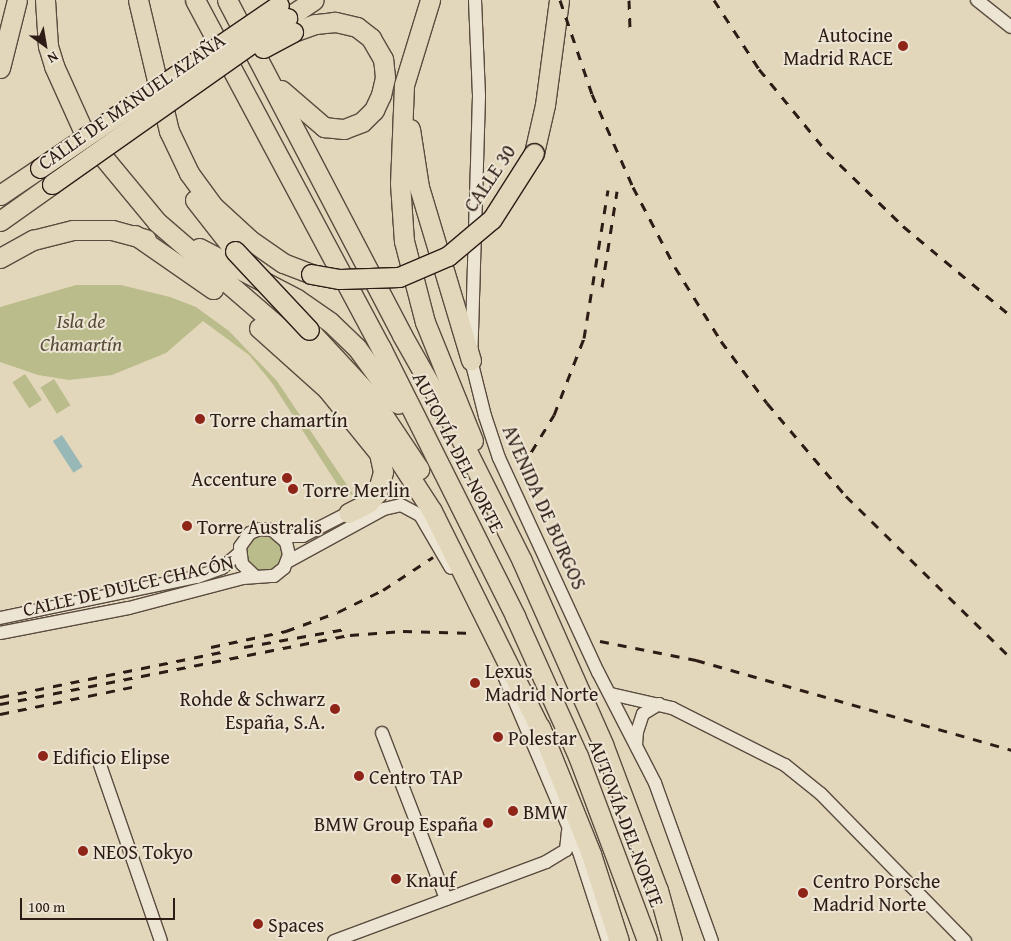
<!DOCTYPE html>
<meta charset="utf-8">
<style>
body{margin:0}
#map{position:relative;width:1011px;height:941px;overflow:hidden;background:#e3d7bb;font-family:"Gentium Book Plus",serif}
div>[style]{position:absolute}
.green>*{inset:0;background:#bbbc8b;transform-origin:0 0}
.round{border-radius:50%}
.water>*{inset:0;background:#97b8b7;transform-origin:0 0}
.roads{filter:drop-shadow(1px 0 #5a4b3f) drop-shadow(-1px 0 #5a4b3f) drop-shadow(0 1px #5a4b3f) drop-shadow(0 -1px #5a4b3f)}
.minor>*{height:12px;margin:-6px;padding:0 6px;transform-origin:6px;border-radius:6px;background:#ede5d3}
.highway>*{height:19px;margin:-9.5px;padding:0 9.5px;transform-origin:9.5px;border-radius:9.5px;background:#e3d7bb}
.rail>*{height:3px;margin-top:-1.5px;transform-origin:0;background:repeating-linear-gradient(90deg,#2d1c16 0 9px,transparent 0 18px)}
.bridges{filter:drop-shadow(1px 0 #2d1c16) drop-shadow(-1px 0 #2d1c16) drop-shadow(0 1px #2d1c16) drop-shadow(0 -1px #2d1c16)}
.highway-bridge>*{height:19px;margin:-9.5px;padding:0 9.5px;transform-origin:9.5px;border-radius:9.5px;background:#e3d7bb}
.dots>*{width:14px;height:14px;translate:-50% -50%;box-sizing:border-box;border:2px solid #ede5d3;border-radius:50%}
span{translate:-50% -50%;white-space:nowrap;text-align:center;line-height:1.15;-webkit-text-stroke:4px #ede5d3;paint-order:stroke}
.poi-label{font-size:20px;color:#2d1c16}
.right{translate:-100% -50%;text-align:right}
.left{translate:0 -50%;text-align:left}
.street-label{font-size:20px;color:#2d1c16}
.park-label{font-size:20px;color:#584c39;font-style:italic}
.north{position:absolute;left:20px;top:20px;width:50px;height:50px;-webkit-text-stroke:4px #ede5d3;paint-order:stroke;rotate:148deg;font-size:14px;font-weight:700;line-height:20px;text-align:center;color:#2d1c16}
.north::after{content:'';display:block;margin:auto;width:18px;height:22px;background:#2d1c16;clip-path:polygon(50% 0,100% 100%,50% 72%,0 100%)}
.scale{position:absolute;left:20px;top:898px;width:155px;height:22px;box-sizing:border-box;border:2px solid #2d1c16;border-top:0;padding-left:6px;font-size:15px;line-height:18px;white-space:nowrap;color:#2d1c16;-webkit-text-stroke:4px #ede5d3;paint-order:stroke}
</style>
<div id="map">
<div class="green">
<i style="clip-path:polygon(76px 285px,121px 285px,170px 297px,196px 307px,229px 331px,277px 381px,353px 494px,346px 498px,272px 383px,249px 355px,203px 321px,166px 353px,112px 375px,69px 380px,38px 375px,0 362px,0 307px)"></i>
<i style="left:25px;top:374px;width:31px;height:15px;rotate:57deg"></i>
<i style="left:54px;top:379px;width:31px;height:16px;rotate:58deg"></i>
<i class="round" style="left:246px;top:535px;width:36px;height:36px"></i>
</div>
<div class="water">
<i style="left:62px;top:435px;width:38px;height:11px;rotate:57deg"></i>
</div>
<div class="roads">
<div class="minor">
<i style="left:475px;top:0;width:96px;rotate:87.6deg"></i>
<i style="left:479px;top:96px;width:264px;rotate:91.7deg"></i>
<i style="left:471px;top:360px;width:58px;rotate:76deg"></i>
<i style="left:485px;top:416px;width:44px;rotate:71.6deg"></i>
<i style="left:499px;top:458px;width:236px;rotate:65.2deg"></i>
<i style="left:598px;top:672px;width:125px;rotate:62.8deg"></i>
<i style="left:655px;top:783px;width:168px;rotate:70.2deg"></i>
<i style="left:977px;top:0;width:43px;rotate:38.5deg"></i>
<i style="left:282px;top:536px;width:21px"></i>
<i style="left:303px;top:536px;width:51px;rotate:-27.1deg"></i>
<i style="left:287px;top:562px;width:111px;rotate:-28.7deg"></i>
<i style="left:384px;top:509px;width:17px;rotate:-13deg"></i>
<i style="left:401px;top:505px;width:21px;rotate:28deg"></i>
<i style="left:420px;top:515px;width:61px;rotate:59.7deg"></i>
<i style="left:0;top:618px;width:201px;rotate:-11.8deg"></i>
<i style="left:197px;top:577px;width:27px;rotate:-20deg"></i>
<i style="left:222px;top:568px;width:23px;rotate:-41deg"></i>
<i style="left:0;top:633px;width:131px;rotate:-11deg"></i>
<i style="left:129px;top:608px;width:118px;rotate:-14.7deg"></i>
<i style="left:243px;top:578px;width:31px;rotate:-4deg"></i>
<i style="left:274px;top:576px;width:13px;rotate:-39deg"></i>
<i style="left:284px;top:568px;width:14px;rotate:-69deg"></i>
<i style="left:289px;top:555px;width:13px;rotate:-103deg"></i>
<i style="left:286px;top:542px;width:18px;rotate:-139deg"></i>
<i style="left:272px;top:530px;width:12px;rotate:-175deg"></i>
<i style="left:260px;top:529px;width:11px;rotate:158deg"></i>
<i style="left:250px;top:533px;width:17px;rotate:126deg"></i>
<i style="left:240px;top:547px;width:17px;rotate:83deg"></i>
<i style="left:242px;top:564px;width:18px;rotate:43deg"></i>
<i style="left:504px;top:676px;width:191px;rotate:66.9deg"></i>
<i style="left:579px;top:852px;width:94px;rotate:72deg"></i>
<i style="left:611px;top:694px;width:63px;rotate:12.9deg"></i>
<i style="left:672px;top:708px;width:127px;rotate:26.8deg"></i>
<i style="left:785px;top:765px;width:46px;rotate:38.9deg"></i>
<i style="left:821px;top:794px;width:206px;rotate:45.6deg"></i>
<i style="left:382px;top:733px;width:178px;rotate:68.9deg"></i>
<i style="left:636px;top:745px;width:13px;rotate:-86deg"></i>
<i style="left:637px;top:732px;width:19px;rotate:-72deg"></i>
<i style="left:643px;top:714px;width:19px;rotate:-32deg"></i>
<i style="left:99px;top:762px;width:189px;rotate:70.9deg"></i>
<i style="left:334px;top:941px;width:226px;rotate:-20.4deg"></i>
<i style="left:546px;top:862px;width:23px;rotate:-31deg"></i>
<i style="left:566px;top:850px;width:19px;rotate:-84deg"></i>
</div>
<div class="highway">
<i style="left:45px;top:0;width:46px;rotate:86.3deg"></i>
<i style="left:48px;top:46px;width:21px;rotate:73deg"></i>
<i style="left:54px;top:66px;width:68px;rotate:65.7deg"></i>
<i style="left:82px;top:128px;width:23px;rotate:56deg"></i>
<i style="left:95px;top:147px;width:97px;rotate:50.4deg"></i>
<i style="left:157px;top:222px;width:194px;rotate:40.8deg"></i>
<i style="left:304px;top:349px;width:73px;rotate:45.6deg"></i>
<i style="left:355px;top:401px;width:46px;rotate:51.1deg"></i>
<i style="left:384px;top:437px;width:88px;rotate:57deg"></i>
<i style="left:432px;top:511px;width:252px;rotate:63.6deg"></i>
<i style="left:138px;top:0;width:135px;rotate:76.7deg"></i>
<i style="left:169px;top:131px;width:47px;rotate:64.5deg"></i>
<i style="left:189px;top:173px;width:41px;rotate:54deg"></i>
<i style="left:213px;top:206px;width:50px;rotate:42.6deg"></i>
<i style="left:250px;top:240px;width:40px;rotate:34.9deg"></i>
<i style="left:283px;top:263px;width:30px;rotate:21deg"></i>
<i style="left:195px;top:0;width:395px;rotate:61.9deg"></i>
<i style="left:381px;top:348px;width:300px;rotate:63.4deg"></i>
<i style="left:515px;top:616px;width:154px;rotate:65.8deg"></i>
<i style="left:578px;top:756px;width:197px;rotate:69.5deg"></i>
<i style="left:227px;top:0;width:378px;rotate:62.4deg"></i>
<i style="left:402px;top:335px;width:122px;rotate:60.5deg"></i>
<i style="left:462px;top:441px;width:134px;rotate:63.4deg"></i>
<i style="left:522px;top:561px;width:200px;rotate:66.1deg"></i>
<i style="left:603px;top:744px;width:156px;rotate:69.4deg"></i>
<i style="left:658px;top:890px;width:53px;rotate:74.6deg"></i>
<i style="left:430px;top:0;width:89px;rotate:107deg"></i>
<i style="left:404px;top:85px;width:98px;rotate:92.3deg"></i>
<i style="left:400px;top:183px;width:58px;rotate:86.1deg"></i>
<i style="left:404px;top:241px;width:84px;rotate:75.5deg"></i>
<i style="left:425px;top:322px;width:128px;rotate:68deg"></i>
<i style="left:287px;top:18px;width:32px;rotate:-34deg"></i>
<i style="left:0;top:68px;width:70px;rotate:-76deg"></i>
<i style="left:281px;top:90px;width:57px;rotate:40.7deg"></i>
<i style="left:324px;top:127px;width:20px;rotate:6deg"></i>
<i style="left:344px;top:129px;width:19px;rotate:-21deg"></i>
<i style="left:362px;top:122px;width:17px;rotate:-45deg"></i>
<i style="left:374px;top:110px;width:17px;rotate:-65deg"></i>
<i style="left:381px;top:95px;width:18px;rotate:-77deg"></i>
<i style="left:385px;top:77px;width:18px;rotate:-96deg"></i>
<i style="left:383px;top:59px;width:24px;rotate:-120deg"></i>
<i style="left:371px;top:38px;width:18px;rotate:-142deg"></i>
<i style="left:357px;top:27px;width:23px;rotate:-167deg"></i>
<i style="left:335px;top:22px;width:20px;rotate:174deg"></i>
<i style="left:315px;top:24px;width:23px;rotate:160deg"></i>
<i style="left:410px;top:129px;width:59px;rotate:81.2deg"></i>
<i style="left:419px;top:187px;width:181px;rotate:73.3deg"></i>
<i style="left:534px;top:153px;width:49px;rotate:-77.1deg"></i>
<i style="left:545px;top:105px;width:106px;rotate:-82.4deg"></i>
<i style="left:0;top:195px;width:48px;rotate:-34deg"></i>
<i style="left:195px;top:200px;width:65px;rotate:51.9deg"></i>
<i style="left:0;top:221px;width:64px;rotate:-35.4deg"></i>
<i style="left:135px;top:235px;width:95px;rotate:34.7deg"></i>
<i style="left:199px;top:248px;width:110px;rotate:27.5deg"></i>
<i style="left:297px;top:299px;width:40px;rotate:34.9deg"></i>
<i style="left:330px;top:322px;width:37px;rotate:44deg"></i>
<i style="left:357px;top:348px;width:69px;rotate:53.8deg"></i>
<i style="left:0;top:258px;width:38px;rotate:-29deg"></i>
<i style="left:33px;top:240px;width:41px;rotate:-14deg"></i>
<i style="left:73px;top:230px;width:39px"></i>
<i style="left:112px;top:230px;width:35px;rotate:15deg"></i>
<i style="left:259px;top:328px;width:91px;rotate:41.9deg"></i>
<i style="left:327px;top:389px;width:82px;rotate:50.9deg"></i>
<i style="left:379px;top:453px;width:19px;rotate:78deg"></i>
<i style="left:383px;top:472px;width:22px;rotate:106deg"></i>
<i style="left:377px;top:493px;width:13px;rotate:132deg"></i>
<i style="left:368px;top:503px;width:22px;rotate:153deg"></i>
<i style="left:309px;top:330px;width:91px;rotate:47.2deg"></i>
<i style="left:371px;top:397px;width:87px;rotate:56.3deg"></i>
<i style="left:540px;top:727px;width:137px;rotate:68.1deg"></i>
<i style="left:591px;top:854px;width:91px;rotate:72.2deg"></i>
</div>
</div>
<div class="rail">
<i style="left:560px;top:0;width:99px;rotate:71.2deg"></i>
<i style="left:592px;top:94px;width:102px;rotate:66.2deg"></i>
<i style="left:633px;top:187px;width:90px;rotate:62.3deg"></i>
<i style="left:675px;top:267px;width:87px;rotate:58.1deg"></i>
<i style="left:721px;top:341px;width:77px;rotate:53.4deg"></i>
<i style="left:767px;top:403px;width:122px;rotate:49.7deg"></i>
<i style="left:846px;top:496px;width:231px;rotate:44.5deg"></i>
<i style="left:629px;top:0;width:31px;rotate:88deg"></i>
<i style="left:714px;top:0;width:82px;rotate:56.9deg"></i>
<i style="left:759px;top:69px;width:107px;rotate:50.7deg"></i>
<i style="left:827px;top:152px;width:106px;rotate:44.2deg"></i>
<i style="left:903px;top:226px;width:141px;rotate:39.8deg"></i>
<i style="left:602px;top:287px;width:97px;rotate:-81.1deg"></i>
<i style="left:522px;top:467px;width:61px;rotate:-58.4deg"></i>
<i style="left:554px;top:415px;width:83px;rotate:-68.7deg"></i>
<i style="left:584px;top:338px;width:150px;rotate:-80.8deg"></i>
<i style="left:600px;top:641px;width:98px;rotate:11.2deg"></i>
<i style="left:696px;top:660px;width:328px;rotate:15.9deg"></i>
<i style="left:211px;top:647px;width:77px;rotate:-12deg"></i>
<i style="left:286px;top:631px;width:55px;rotate:-20.1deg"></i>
<i style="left:338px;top:612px;width:50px;rotate:-26.1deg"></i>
<i style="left:383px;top:590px;width:60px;rotate:-33.4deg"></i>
<i style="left:244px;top:647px;width:103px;rotate:-10.1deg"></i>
<i style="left:0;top:697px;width:227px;rotate:-11.5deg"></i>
<i style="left:0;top:704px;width:357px;rotate:-11.2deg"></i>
<i style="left:350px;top:635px;width:53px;rotate:-4.3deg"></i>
<i style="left:403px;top:631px;width:71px;rotate:1.6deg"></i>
<i style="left:0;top:714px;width:140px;rotate:-11.6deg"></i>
</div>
<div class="bridges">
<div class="highway-bridge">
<i style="left:263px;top:48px;width:34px;rotate:-28deg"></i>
<i style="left:40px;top:168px;width:289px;rotate:-34.3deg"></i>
<i style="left:52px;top:184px;width:288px;rotate:-35.2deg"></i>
<i style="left:235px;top:251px;width:108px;rotate:46.9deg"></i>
<i style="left:311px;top:274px;width:29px;rotate:10deg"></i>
<i style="left:340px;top:279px;width:59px;rotate:-1.9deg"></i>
<i style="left:399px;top:277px;width:53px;rotate:-23.2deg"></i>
<i style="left:448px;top:256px;width:57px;rotate:-40.1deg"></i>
<i style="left:492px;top:219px;width:78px;rotate:-57.5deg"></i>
</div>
</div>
<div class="dots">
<i style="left:903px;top:46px;background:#8f2418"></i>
<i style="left:200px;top:419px;background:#8f2418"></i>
<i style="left:287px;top:478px;background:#8f2418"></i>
<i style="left:293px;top:489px;background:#8f2418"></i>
<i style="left:187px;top:526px;background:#8f2418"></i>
<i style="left:475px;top:683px;background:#8f2418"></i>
<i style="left:335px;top:709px;background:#8f2418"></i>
<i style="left:498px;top:737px;background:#8f2418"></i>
<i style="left:43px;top:756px;background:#8f2418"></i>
<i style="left:359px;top:776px;background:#8f2418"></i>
<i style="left:513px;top:811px;background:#8f2418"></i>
<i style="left:488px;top:823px;background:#8f2418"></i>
<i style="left:83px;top:851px;background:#8f2418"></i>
<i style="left:396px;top:879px;background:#8f2418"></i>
<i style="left:803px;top:893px;background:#8f2418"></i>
<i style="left:258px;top:924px;background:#8f2418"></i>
</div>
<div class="poi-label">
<span class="right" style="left:893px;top:46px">Autocine<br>Madrid RACE</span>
<span class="left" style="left:210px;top:419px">Torre chamartín</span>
<span class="right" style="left:277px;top:478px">Accenture</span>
<span class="left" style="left:303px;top:489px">Torre Merlin</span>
<span class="left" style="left:197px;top:526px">Torre Australis</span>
<span class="left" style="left:485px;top:682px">Lexus<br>Madrid Norte</span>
<span class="right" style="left:325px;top:710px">Rohde &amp; Schwarz<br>España, S.A.</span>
<span class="left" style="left:508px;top:737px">Polestar</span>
<span class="left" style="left:53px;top:756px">Edificio Elipse</span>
<span class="left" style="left:369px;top:776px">Centro TAP</span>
<span class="left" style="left:523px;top:811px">BMW</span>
<span class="right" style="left:478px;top:823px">BMW Group España</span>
<span class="left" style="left:93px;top:851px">NEOS Tokyo</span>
<span class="left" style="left:406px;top:879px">Knauf</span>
<span class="left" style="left:813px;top:892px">Centro Porsche<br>Madrid Norte</span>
<span class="left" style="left:268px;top:924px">Spaces</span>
</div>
<div class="street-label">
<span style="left:131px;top:101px;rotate:-35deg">CALLE DE MANUEL AZAÑA</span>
<span style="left:489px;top:178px;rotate:-56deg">CALLE 30</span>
<span style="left:459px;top:452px;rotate:63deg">AUTOVÍA DEL NORTE</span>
<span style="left:545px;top:507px;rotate:66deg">AVENIDA DE BURGOS</span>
<span style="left:128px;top:585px;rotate:-13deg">CALLE DE DULCE CHACÓN</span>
<span style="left:627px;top:823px;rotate:69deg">AUTOVÍA DEL NORTE</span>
</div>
<div class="park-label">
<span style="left:81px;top:332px">Isla de<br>Chamartín</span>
</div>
<div class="north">N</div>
<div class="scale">100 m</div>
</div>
